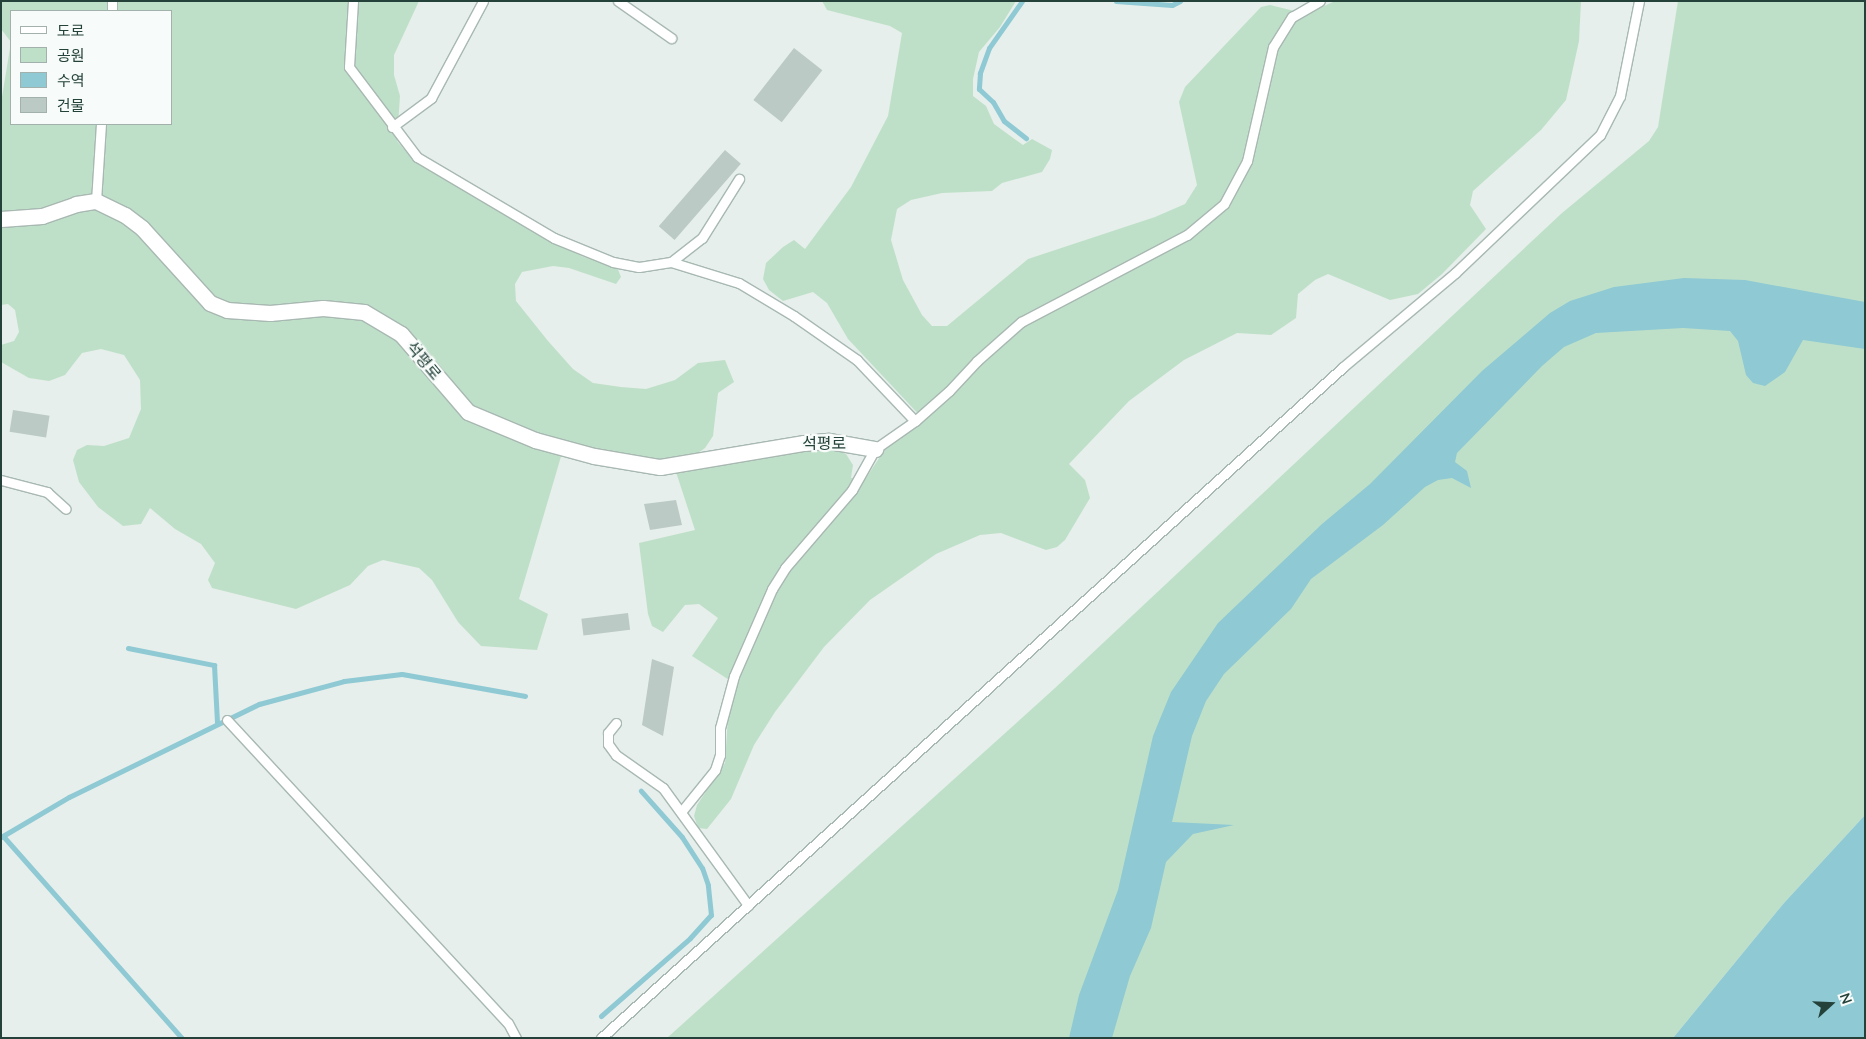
<!DOCTYPE html>
<meta charset="utf-8">
<style>
body{margin:0}
#map{position:relative;width:1866px;height:1039px;overflow:hidden;background:#e6efeb;font-family:"Nunito Sans","Noto Sans KR",sans-serif}
div>[style]{position:absolute}
.green>*{inset:0;background:#bfe0c8}
.water>*{inset:0;background:#8ec9d4}
.stream>*{height:5px;margin:-2.5px;padding:0 2.5px;transform-origin:2.5px;border-radius:2.5px;background:#8ec9d4}
.building>*{inset:0;background:#bbcac4;transform-origin:0 0}
.roads{filter:drop-shadow(1px 0 #a8b8b2) drop-shadow(-1px 0 #a8b8b2) drop-shadow(0 1px #a8b8b2) drop-shadow(0 -1px #a8b8b2)}
.lane>*{height:9px;margin:-4.5px;padding:0 4.5px;transform-origin:4.5px;border-radius:4.5px;background:#fff}
.street>*{height:15px;margin:-7.5px;padding:0 7.5px;transform-origin:7.5px;border-radius:7.5px;background:#fff}
span{translate:-50% -50%;white-space:nowrap;text-align:center;line-height:1.15;-webkit-text-stroke:4.5px #f7fbf9;paint-order:stroke}
.street-label{font-size:16px;color:#24423a}
.frame{position:absolute;inset:0;border:2px solid #24423a;pointer-events:none}
.legend{position:absolute;left:10px;top:10px;width:162px;height:115px;box-sizing:border-box;background:#f7fbf9;border:1px solid #a3b1ad;margin:0;padding:6px 9px;list-style:none;font-size:15px;color:#24423a}
.legend li{display:flex;align-items:center;gap:10px;height:25px}
.legend b{width:25px;border:1px solid #a3b1ad}
.north{position:absolute;left:1806px;top:979px;width:50px;height:50px;-webkit-text-stroke:4px #f7fbf9;paint-order:stroke;rotate:70deg;font-size:14px;font-weight:700;line-height:20px;text-align:center;color:#24423a}
.north::after{content:'';display:block;margin:auto;width:18px;height:22px;background:#24423a;clip-path:polygon(50% 0,100% 100%,50% 72%,0 100%)}
</style>
<div id="map">
<div class="green">
<i style="clip-path:polygon(evenodd,1px 1px,419px 1px,394px 55px,394px 75px,400px 96px,397px 141px,414px 161px,550px 240px,584px 257px,617px 267px,621px 277px,616px 284px,569px 268px,553px 266px,522px 272px,515px 284px,516px 301px,548px 341px,573px 369px,593px 383px,621px 387px,646px 389px,675px 380px,698px 363px,725px 360px,734px 382px,718px 393px,713px 436px,705px 448px,690px 459px,665px 462px,565px 443px,519px 599px,548px 614px,537px 650px,481px 646px,458px 622px,432px 580px,419px 568px,383px 560px,368px 566px,350px 585px,296px 609px,212px 588px,208px 580px,215px 563px,201px 544px,175px 529px,150px 508px,141px 524px,123px 526px,98px 507px,79px 482px,73px 460px,77px 450px,87px 445px,104px 446px,129px 438px,141px 409px,140px 380px,124px 355px,101px 349px,82px 353px,65px 375px,49px 381px,29px 378px,1px 362px,1px 345px,14px 341px,19px 332px,15px 310px,8px 304px,1px 305px,1px 103px,11px 42px,1px 29px,1px 1px,11px 11px,171px 11px,171px 124px,11px 124px,11px 11px)"></i>
<i style="clip-path:polygon(822px 1px,1016px 1px,1000px 27px,979px 52px,973px 79px,973px 96px,986px 106px,994px 124px,1023px 145px,1032px 139px,1052px 150px,1050px 159px,1042px 172px,1002px 183px,992px 191px,942px 193px,911px 200px,897px 209px,891px 240px,903px 280px,922px 315px,932px 326px,947px 326px,1028px 259px,1155px 217px,1185px 204px,1197px 185px,1179px 102px,1185px 87px,1261px 7px,1270px 5px,1307px 14px,1335px 1px,1581px 1px,1579px 41px,1566px 100px,1541px 130px,1473px 191px,1470px 205px,1486px 229px,1442px 274px,1418px 294px,1390px 300px,1328px 274px,1315px 280px,1298px 294px,1296px 318px,1271px 335px,1237px 333px,1184px 360px,1129px 401px,1069px 464px,1085px 480px,1090px 498px,1065px 540px,1057px 547px,1046px 550px,1001px 533px,980px 535px,936px 554px,870px 600px,824px 647px,775px 712px,754px 745px,731px 799px,707px 829px,698px 828px,694px 816px,697px 805px,725px 763px,728px 716px,737px 685px,692px 656px,718px 618px,699px 604px,685px 605px,663px 632px,652px 626px,648px 614px,639px 543px,695px 530px,676px 472px,806px 448px,833px 447px,846px 454px,853px 465px,851px 478px,866px 478px,885px 449px,924px 420px,848px 339px,827px 303px,813px 292px,783px 301px,769px 290px,763px 279px,766px 263px,783px 247px,794px 240px,805px 249px,851px 187px,888px 116px,902px 33px,890px 26px,827px 10px)"></i>
<i style="clip-path:polygon(1678px 1px,1865px 1px,1865px 815px,1784px 903px,1673px 1038px,667px 1038px,1055px 688px,1562px 213px,1649px 141px,1658px 127px)"></i>
</div>
<div class="water">
<i style="clip-path:polygon(1684px 278px,1745px 280px,1865px 302px,1865px 349px,1803px 340px,1785px 372px,1765px 386px,1753px 383px,1746px 375px,1738px 341px,1730px 331px,1683px 328px,1596px 333px,1564px 347px,1542px 366px,1457px 453px,1455px 462px,1467px 471px,1471px 488px,1452px 478px,1438px 480px,1425px 487px,1383px 525px,1311px 579px,1291px 609px,1224px 674px,1206px 701px,1192px 736px,1172px 822px,1234px 825px,1193px 834px,1166px 862px,1151px 928px,1130px 976px,1112px 1038px,1069px 1038px,1079px 995px,1118px 890px,1153px 736px,1171px 692px,1218px 623px,1322px 524px,1370px 484px,1482px 371px,1550px 313px,1570px 301px,1614px 287px)"></i>
<i style="clip-path:polygon(1865px 815px,1865px 1038px,1673px 1038px,1784px 903px)"></i>
</div>
<div class="stream">
<i style="left:1022px;top:1px;width:57px;rotate:125.1deg"></i>
<i style="left:989px;top:48px;width:27px;rotate:110deg"></i>
<i style="left:980px;top:73px;width:16px;rotate:94deg"></i>
<i style="left:979px;top:89px;width:19px;rotate:43deg"></i>
<i style="left:993px;top:102px;width:22px;rotate:60deg"></i>
<i style="left:1004px;top:121px;width:28px;rotate:38deg"></i>
<i style="left:1116px;top:1px;width:56px;rotate:4.1deg"></i>
<i style="left:1172px;top:5px;width:9px;rotate:-27deg"></i>
<i style="left:128px;top:648px;width:88px;rotate:11.2deg"></i>
<i style="left:214px;top:665px;width:58px;rotate:87deg"></i>
<i style="left:3px;top:836px;width:270px;rotate:48.5deg"></i>
<i style="left:1px;top:837px;width:79px;rotate:-30.5deg"></i>
<i style="left:69px;top:797px;width:212px;rotate:-26.1deg"></i>
<i style="left:259px;top:704px;width:88px;rotate:-15.1deg"></i>
<i style="left:344px;top:681px;width:58px;rotate:-6.9deg"></i>
<i style="left:402px;top:674px;width:125px;rotate:10.1deg"></i>
<i style="left:601px;top:1016px;width:118px;rotate:-41.2deg"></i>
<i style="left:690px;top:938px;width:31px;rotate:-48deg"></i>
<i style="left:711px;top:915px;width:30px;rotate:-96deg"></i>
<i style="left:708px;top:885px;width:18px;rotate:-109deg"></i>
<i style="left:702px;top:868px;width:37px;rotate:-123deg"></i>
<i style="left:682px;top:837px;width:62px;rotate:-131.7deg"></i>
</div>
<div class="building">
<i style="left:794px;top:48px;width:36px;height:66px;rotate:38deg"></i>
<i style="left:725px;top:150px;width:21px;height:101px;rotate:41deg"></i>
<i style="left:13px;top:410px;width:37px;height:22px;rotate:9deg"></i>
<i style="clip-path:polygon(676px 500px,682px 525px,650px 530px,644px 504px)"></i>
<i style="left:628px;top:613px;width:17px;height:47px;rotate:83deg"></i>
<i style="clip-path:polygon(652px 659px,674px 667px,663px 736px,642px 725px)"></i>
</div>
<div class="roads">
<div class="lane">
<i style="left:353px;top:1px;width:66px;rotate:93.5deg"></i>
<i style="left:349px;top:67px;width:113px;rotate:52.9deg"></i>
<i style="left:417px;top:157px;width:159px;rotate:30.6deg"></i>
<i style="left:554px;top:238px;width:64px;rotate:22.1deg"></i>
<i style="left:613px;top:262px;width:26px;rotate:11deg"></i>
<i style="left:639px;top:267px;width:32px;rotate:-9deg"></i>
<i style="left:671px;top:262px;width:39px;rotate:-38deg"></i>
<i style="left:702px;top:238px;width:70px;rotate:-57.9deg"></i>
<i style="left:618px;top:1px;width:65px;rotate:34.9deg"></i>
<i style="left:112px;top:11px;width:10px;rotate:-90deg"></i>
<i style="left:392px;top:127px;width:49px;rotate:-36.6deg"></i>
<i style="left:431px;top:98px;width:110px;rotate:-61.8deg"></i>
<i style="left:96px;top:201px;width:77px;rotate:-86.3deg"></i>
<i style="left:671px;top:262px;width:71px;rotate:17.2deg"></i>
<i style="left:739px;top:283px;width:64px;rotate:31deg"></i>
<i style="left:794px;top:316px;width:77px;rotate:34.9deg"></i>
<i style="left:857px;top:360px;width:84px;rotate:46.4deg"></i>
<i style="left:1px;top:480px;width:48px;rotate:14.6deg"></i>
<i style="left:47px;top:492px;width:25px;rotate:42deg"></i>
<i style="left:227px;top:720px;width:413px;rotate:47.2deg"></i>
<i style="left:508px;top:1023px;width:17px;rotate:62deg"></i>
<i style="left:616px;top:723px;width:13px;rotate:129deg"></i>
<i style="left:608px;top:733px;width:11px;rotate:90deg"></i>
<i style="left:608px;top:744px;width:14px;rotate:54deg"></i>
<i style="left:616px;top:755px;width:57px;rotate:35.1deg"></i>
<i style="left:663px;top:788px;width:145px;rotate:54deg"></i>
<i style="left:681px;top:812px;width:54px;rotate:-51deg"></i>
<i style="left:715px;top:770px;width:16px;rotate:-72deg"></i>
<i style="left:720px;top:755px;width:27px;rotate:-90deg"></i>
<i style="left:720px;top:728px;width:54px;rotate:-74.9deg"></i>
<i style="left:734px;top:676px;width:95px;rotate:-66.4deg"></i>
<i style="left:772px;top:589px;width:25px;rotate:-58deg"></i>
<i style="left:785px;top:568px;width:103px;rotate:-49.3deg"></i>
<i style="left:852px;top:490px;width:47px;rotate:-60.7deg"></i>
<i style="left:875px;top:449px;width:49px;rotate:-35deg"></i>
<i style="left:915px;top:421px;width:45px;rotate:-41.4deg"></i>
<i style="left:949px;top:391px;width:41px;rotate:-47deg"></i>
<i style="left:977px;top:361px;width:59px;rotate:-41.6deg"></i>
<i style="left:1021px;top:322px;width:187px;rotate:-27.7deg"></i>
<i style="left:1187px;top:235px;width:48px;rotate:-40deg"></i>
<i style="left:1224px;top:204px;width:49px;rotate:-61.9deg"></i>
<i style="left:1247px;top:161px;width:117px;rotate:-77.2deg"></i>
<i style="left:1273px;top:47px;width:36px;rotate:-58deg"></i>
<i style="left:1292px;top:17px;width:32px;rotate:-30deg"></i>
<i style="left:601px;top:1038px;width:1000px;rotate:-42.12deg"></i>
<i style="left:1343px;top:367px;width:146px;rotate:-40deg"></i>
<i style="left:1455px;top:273px;width:200px;rotate:-43.6deg"></i>
<i style="left:1600px;top:135px;width:44px;rotate:-62.9deg"></i>
<i style="left:1620px;top:96px;width:97px;rotate:-78.7deg"></i>
</div>
<div class="street">
<i style="left:1px;top:219px;width:41px;rotate:-4.2deg"></i>
<i style="left:42px;top:216px;width:36px;rotate:-19deg"></i>
<i style="left:76px;top:204px;width:20px;rotate:-9deg"></i>
<i style="left:96px;top:201px;width:32px;rotate:26deg"></i>
<i style="left:125px;top:215px;width:21px;rotate:37deg"></i>
<i style="left:142px;top:228px;width:101px;rotate:47.8deg"></i>
<i style="left:210px;top:303px;width:18px;rotate:22deg"></i>
<i style="left:227px;top:310px;width:43px;rotate:4deg"></i>
<i style="left:270px;top:313px;width:53px;rotate:-5.4deg"></i>
<i style="left:323px;top:308px;width:41px;rotate:5.6deg"></i>
<i style="left:364px;top:312px;width:43px;rotate:30.7deg"></i>
<i style="left:401px;top:334px;width:103px;rotate:49.3deg"></i>
<i style="left:468px;top:412px;width:73px;rotate:22.7deg"></i>
<i style="left:535px;top:440px;width:61px;rotate:15.2deg"></i>
<i style="left:594px;top:456px;width:67px;rotate:9.5deg"></i>
<i style="left:660px;top:467px;width:146px;rotate:-9.5deg"></i>
<i style="left:804px;top:443px;width:25px;rotate:-5deg"></i>
<i style="left:829px;top:441px;width:47px;rotate:9.9deg"></i>
</div>
</div>
<div class="street-label">
<span style="left:423px;top:361px;rotate:50deg">석평로</span>
<span style="left:824px;top:444px">석평로</span>
</div>
<div class="frame"></div>
<ul class="legend">
<li><b style="height:6px;background:#fff"></b>도로</li>
<li><b style="height:14px;background:#bfe0c8"></b>공원</li>
<li><b style="height:14px;background:#8ec9d4"></b>수역</li>
<li><b style="height:14px;background:#bbcac4"></b>건물</li>
</ul>
<div class="north">N</div>
</div>
